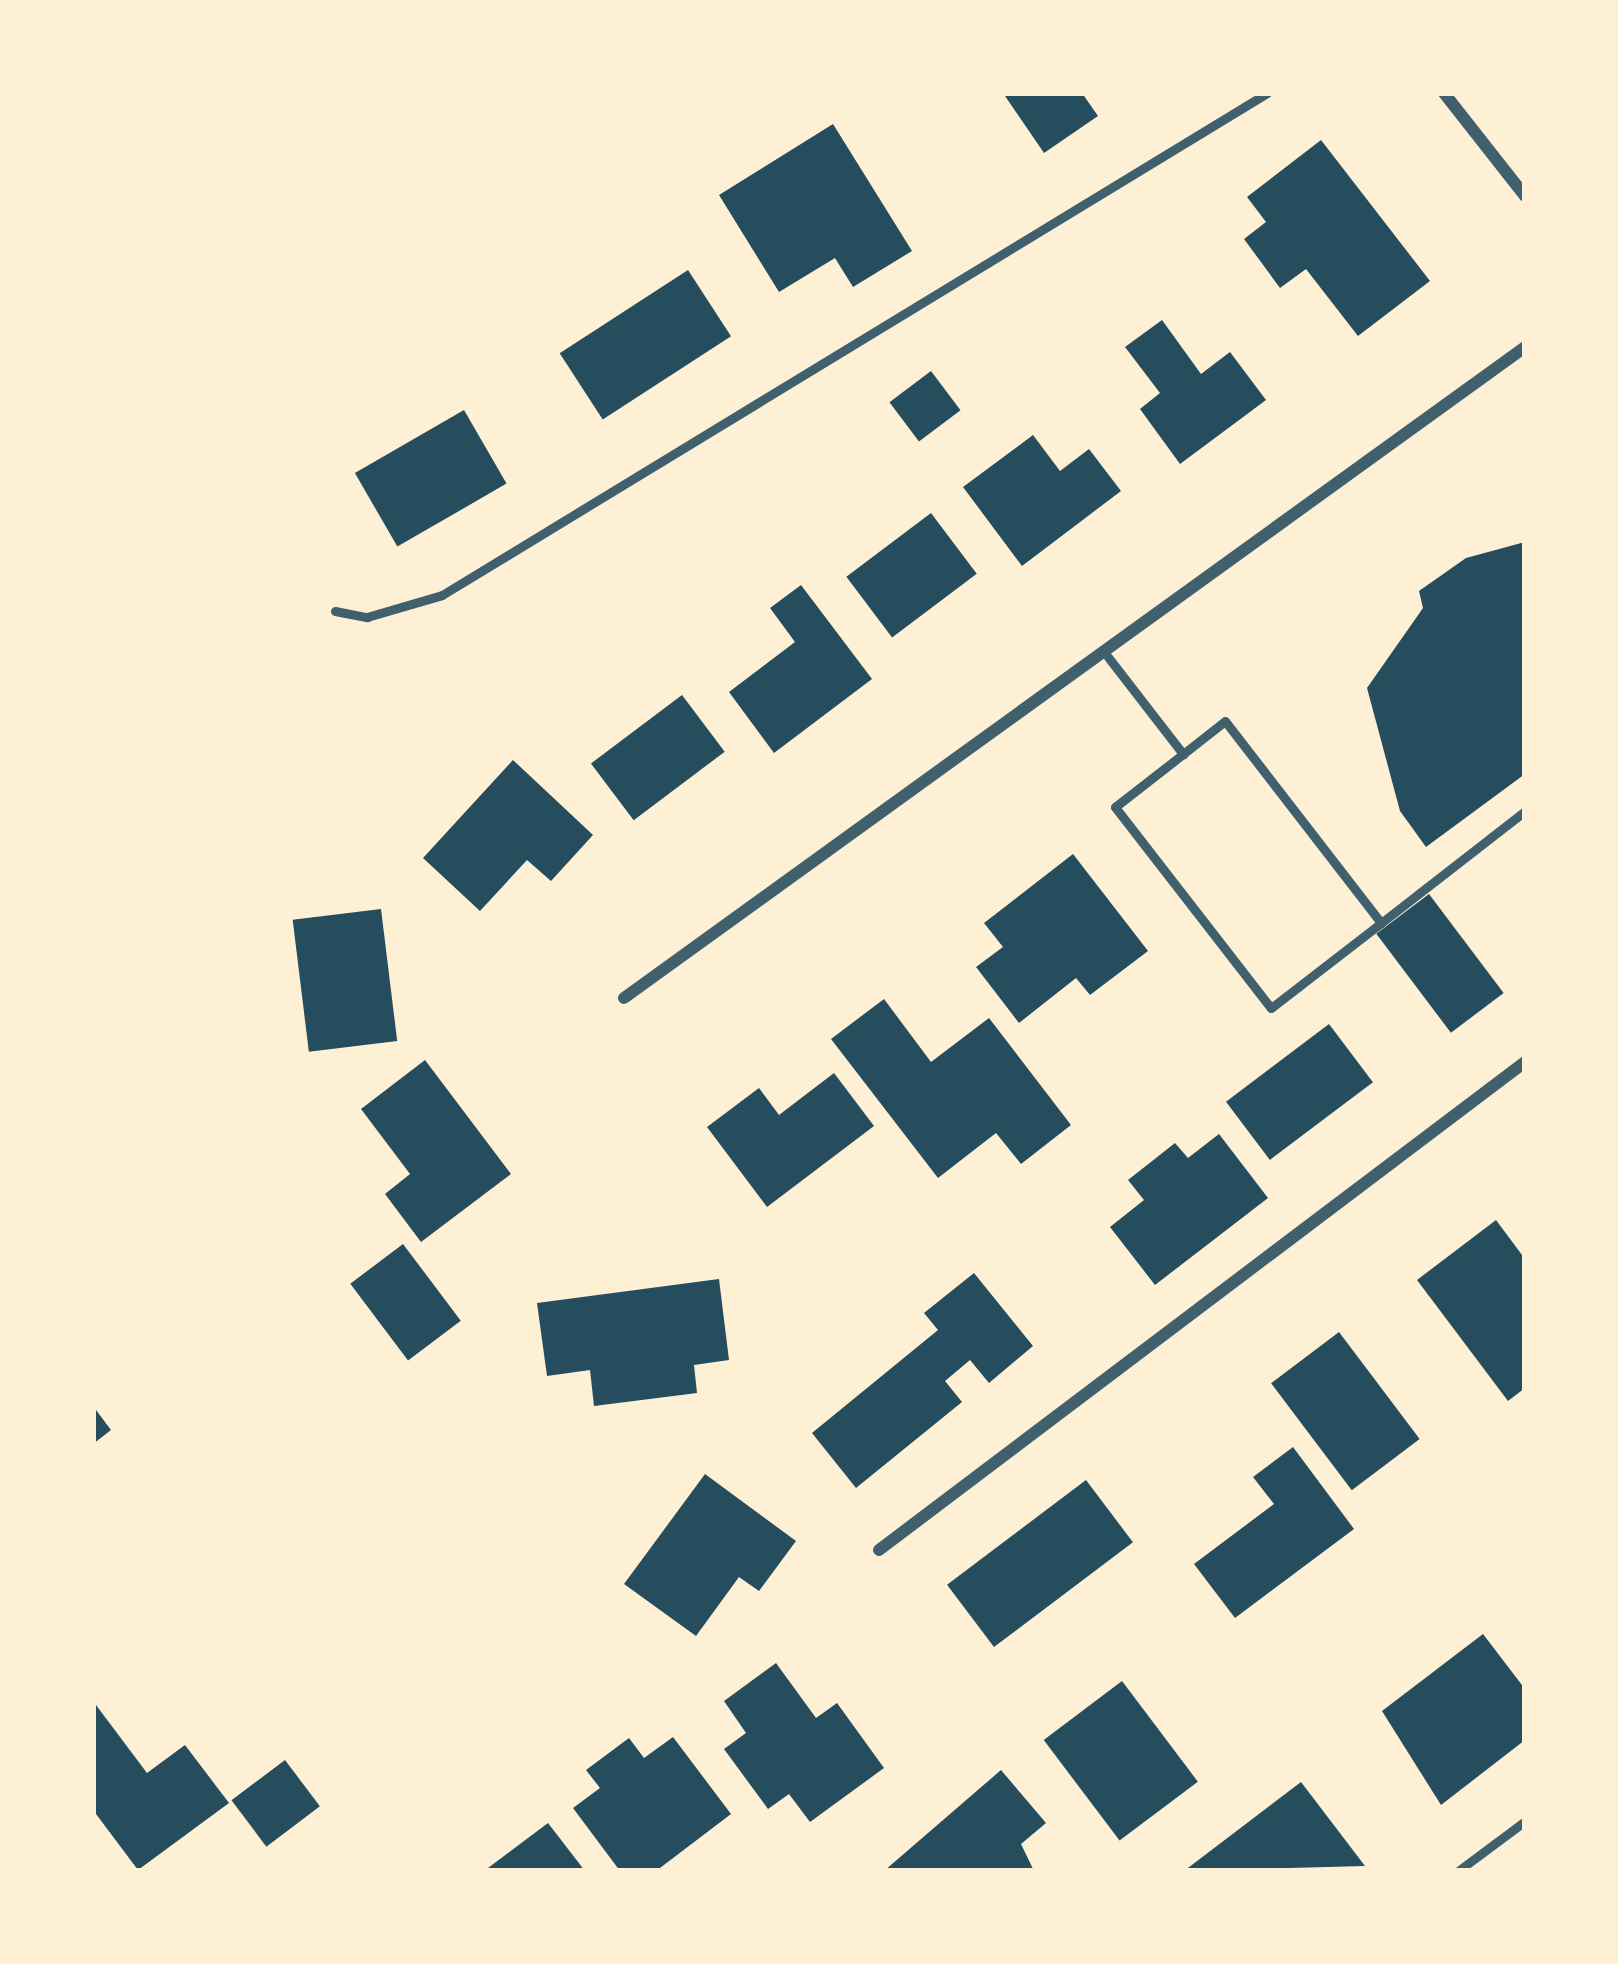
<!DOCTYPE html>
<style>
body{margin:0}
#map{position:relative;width:1618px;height:1964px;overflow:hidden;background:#fdf0d5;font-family:Cabin,sans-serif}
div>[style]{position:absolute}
.building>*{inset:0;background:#264d5e;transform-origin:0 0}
.service>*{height:9px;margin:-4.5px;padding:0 4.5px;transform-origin:4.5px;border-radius:4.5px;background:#3f606c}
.minor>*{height:12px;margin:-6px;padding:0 6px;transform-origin:6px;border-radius:6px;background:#3f606c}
span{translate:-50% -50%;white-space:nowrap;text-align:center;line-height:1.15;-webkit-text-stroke:10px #fdf0d5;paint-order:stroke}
.frame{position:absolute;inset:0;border:96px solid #fdf0d5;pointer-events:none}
</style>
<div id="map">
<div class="building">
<i style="clip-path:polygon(1003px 93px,1082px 93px,1098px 116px,1044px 153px)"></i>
<i style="clip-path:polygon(833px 124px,912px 251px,853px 287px,835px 258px,779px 292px,719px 195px)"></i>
<i style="clip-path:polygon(1321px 140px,1430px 281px,1358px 336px,1306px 269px,1280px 288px,1244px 239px,1266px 222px,1247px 197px)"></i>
<i style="left:688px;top:270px;width:79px;height:153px;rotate:57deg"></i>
<i style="clip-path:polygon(1162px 320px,1201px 374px,1230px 352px,1266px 400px,1180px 464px,1140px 409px,1160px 393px,1125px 347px)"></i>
<i style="left:931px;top:371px;width:49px;height:52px;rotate:53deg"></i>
<i style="left:464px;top:410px;width:85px;height:126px;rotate:60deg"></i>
<i style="clip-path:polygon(1033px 435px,1060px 471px,1089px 449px,1121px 491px,1022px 566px,963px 487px)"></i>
<i style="left:931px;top:513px;width:76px;height:106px;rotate:53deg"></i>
<i style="clip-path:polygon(1525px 542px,1525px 774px,1426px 847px,1400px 811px,1367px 688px,1423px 608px,1419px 591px,1466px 558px)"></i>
<i style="clip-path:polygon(801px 585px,872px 679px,774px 753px,729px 692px,795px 642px,770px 608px)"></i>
<i style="left:682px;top:695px;width:71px;height:114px;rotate:53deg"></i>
<i style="clip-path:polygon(513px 760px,593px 835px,551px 881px,527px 860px,480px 911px,423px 858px)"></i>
<i style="clip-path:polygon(1073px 854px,1148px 951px,1090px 995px,1076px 978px,1019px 1023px,976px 967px,1003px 947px,984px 923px)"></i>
<i style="left:1429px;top:894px;width:124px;height:66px;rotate:53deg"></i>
<i style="left:381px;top:909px;width:133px;height:89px;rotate:83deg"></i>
<i style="clip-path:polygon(884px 999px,931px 1062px,989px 1018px,1071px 1125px,1021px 1164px,996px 1133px,938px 1178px,831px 1039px)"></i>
<i style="left:1329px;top:1024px;width:73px;height:129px;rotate:53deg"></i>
<i style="clip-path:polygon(425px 1060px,511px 1174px,421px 1242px,385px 1194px,410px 1174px,361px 1109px)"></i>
<i style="clip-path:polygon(834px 1073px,874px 1126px,767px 1207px,707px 1127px,759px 1088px,779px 1115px)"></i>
<i style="clip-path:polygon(1219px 1134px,1268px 1198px,1155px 1285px,1110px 1227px,1144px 1200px,1128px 1180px,1175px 1143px,1188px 1158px)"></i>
<i style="clip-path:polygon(1496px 1220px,1525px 1259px,1525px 1388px,1508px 1401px,1417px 1280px)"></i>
<i style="left:403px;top:1244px;width:96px;height:66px;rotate:53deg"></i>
<i style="clip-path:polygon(974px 1273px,1033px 1346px,989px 1383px,970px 1360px,945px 1381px,962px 1402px,856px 1488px,812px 1433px,938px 1330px,924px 1313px)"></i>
<i style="clip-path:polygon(719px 1279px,729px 1360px,694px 1365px,697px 1393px,594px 1406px,590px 1370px,547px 1376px,537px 1303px)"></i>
<i style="left:1339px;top:1332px;width:134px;height:85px;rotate:53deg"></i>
<i style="clip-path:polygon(93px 1406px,111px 1430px,93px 1444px)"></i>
<i style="clip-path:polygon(1293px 1447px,1354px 1529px,1235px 1618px,1194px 1564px,1274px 1504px,1253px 1477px)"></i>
<i style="clip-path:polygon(705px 1474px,796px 1541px,759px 1591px,739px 1577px,696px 1636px,624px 1584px)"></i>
<i style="left:1086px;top:1480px;width:78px;height:174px;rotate:53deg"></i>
<i style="clip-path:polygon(1483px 1634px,1525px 1689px,1525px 1740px,1441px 1805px,1382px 1711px)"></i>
<i style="clip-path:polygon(776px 1663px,816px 1718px,837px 1703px,884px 1768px,810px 1822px,789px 1794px,768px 1809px,724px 1749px,746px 1733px,724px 1701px)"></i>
<i style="left:1122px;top:1681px;width:126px;height:98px;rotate:53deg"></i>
<i style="clip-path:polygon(93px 1701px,147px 1773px,185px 1745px,229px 1803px,138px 1870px,93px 1810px)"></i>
<i style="clip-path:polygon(673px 1737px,731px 1814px,656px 1871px,620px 1871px,573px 1808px,600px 1788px,586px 1770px,629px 1738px,644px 1758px)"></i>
<i style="left:285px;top:1760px;width:58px;height:67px;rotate:53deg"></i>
<i style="clip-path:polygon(1001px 1770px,1046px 1823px,1021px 1844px,1034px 1871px,884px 1871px)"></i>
<i style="clip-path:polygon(1301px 1782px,1365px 1866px,1184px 1871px)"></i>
<i style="clip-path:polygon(548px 1823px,585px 1871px,484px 1871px)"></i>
</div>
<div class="service">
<i style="left:335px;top:611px;width:33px;rotate:11deg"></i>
<i style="left:367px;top:617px;width:78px;rotate:-16.3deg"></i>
<i style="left:442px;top:595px;width:966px;rotate:-31.32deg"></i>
<i style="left:1108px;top:657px;width:123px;rotate:52.3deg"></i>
<i style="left:1183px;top:754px;width:86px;rotate:142.1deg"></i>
<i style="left:1115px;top:807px;width:254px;rotate:52.2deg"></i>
<i style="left:1271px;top:1008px;width:139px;rotate:-37.7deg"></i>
<i style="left:1183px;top:754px;width:53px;rotate:-38.2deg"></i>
<i style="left:1225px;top:721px;width:255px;rotate:52.3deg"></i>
<i style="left:1381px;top:923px;width:182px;rotate:-37.9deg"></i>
<i style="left:1458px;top:1871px;width:84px;rotate:-36.7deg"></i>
</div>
<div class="minor">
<i style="left:1444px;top:93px;width:131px;rotate:51.8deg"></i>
<i style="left:624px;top:998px;width:1112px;rotate:-35.85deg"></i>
<i style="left:879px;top:1550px;width:810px;rotate:-37.07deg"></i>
</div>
<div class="frame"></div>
</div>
